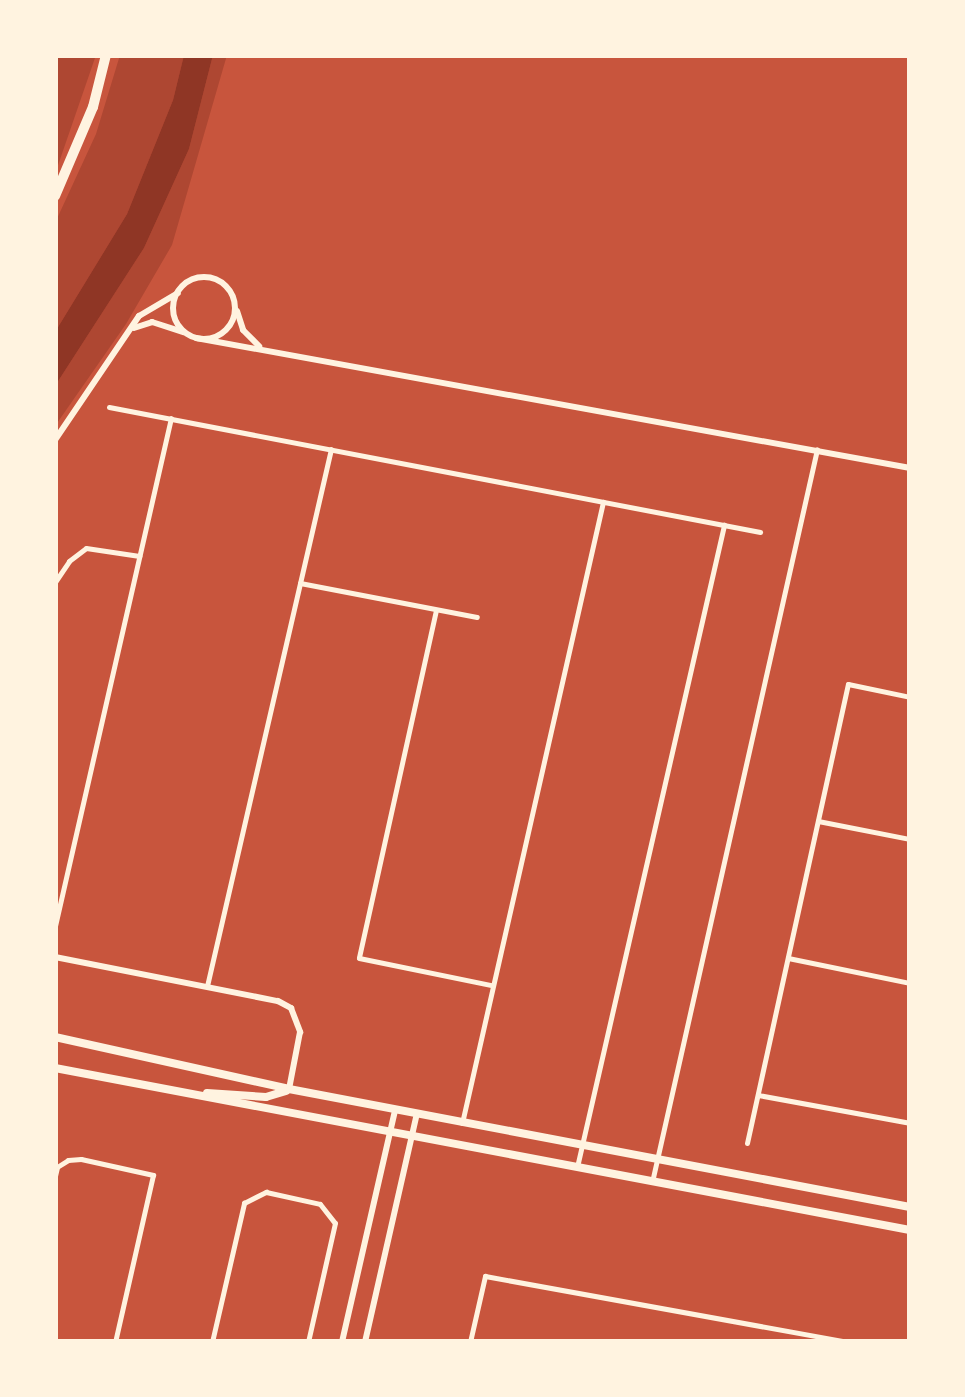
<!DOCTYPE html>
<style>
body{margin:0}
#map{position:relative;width:965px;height:1397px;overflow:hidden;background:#c8553d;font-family:Lato,sans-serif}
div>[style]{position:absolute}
.green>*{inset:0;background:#ae4732}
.water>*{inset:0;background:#8f3625}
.minor>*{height:5px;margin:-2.5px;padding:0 2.5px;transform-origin:2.5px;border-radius:2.5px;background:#fff3e0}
.tertiary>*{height:6px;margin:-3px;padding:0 3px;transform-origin:3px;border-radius:3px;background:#fff3e0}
.tertiary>.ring{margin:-3px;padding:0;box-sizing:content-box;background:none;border:6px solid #fff3e0;border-radius:50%}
.secondary>*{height:8px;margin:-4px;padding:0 4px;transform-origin:4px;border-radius:4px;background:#fff3e0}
.motorway>*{height:10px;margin:-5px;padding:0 5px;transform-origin:5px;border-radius:5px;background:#fff3e0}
span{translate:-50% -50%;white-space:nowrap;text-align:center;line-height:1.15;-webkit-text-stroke:8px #fff3e0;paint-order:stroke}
.frame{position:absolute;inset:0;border:58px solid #fff3e0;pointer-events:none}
</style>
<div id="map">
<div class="green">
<i style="clip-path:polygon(55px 55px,96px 55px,55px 174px)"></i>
<i style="clip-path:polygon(120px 55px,184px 55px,173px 100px,127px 214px,55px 332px,55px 223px,96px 134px)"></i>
<i style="clip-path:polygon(213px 55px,227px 55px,172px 245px,126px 324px,55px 426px,55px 386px,144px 248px,189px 149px)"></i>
</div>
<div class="water">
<i style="clip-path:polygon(184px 55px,213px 55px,189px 149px,144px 248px,55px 386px,55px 332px,127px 214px,173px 100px)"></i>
</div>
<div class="minor">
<i style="left:109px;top:407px;width:663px;rotate:10.87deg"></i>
<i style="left:55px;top:582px;width:25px;rotate:-56deg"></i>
<i style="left:69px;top:561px;width:21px;rotate:-37deg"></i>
<i style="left:86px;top:548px;width:54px;rotate:8.6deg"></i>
<i style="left:300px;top:583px;width:180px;rotate:10.9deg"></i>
<i style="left:436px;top:610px;width:356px;rotate:102.5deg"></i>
<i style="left:359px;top:958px;width:135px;rotate:11.6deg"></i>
<i style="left:818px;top:821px;width:94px;rotate:11.1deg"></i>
<i style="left:55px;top:926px;width:521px;rotate:-77.14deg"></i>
<i style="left:788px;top:958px;width:125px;rotate:11.6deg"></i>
<i style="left:207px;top:986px;width:551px;rotate:-77deg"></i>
<i style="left:758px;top:1095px;width:155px;rotate:10.4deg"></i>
<i style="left:462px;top:1123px;width:637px;rotate:-77.21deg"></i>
<i style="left:747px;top:1143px;width:470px;rotate:-77.6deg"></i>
<i style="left:848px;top:684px;width:63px;rotate:11.8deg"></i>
<i style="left:577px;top:1167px;width:659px;rotate:-77.1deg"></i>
<i style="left:55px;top:1176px;width:9px;rotate:-77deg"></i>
<i style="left:57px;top:1167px;width:13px;rotate:-32deg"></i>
<i style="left:68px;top:1160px;width:13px;rotate:-4deg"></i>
<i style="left:81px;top:1159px;width:74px;rotate:12.5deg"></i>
<i style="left:153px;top:1175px;width:171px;rotate:102.8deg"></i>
<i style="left:652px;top:1182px;width:751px;rotate:-77.31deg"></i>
<i style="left:212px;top:1342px;width:143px;rotate:-77deg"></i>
<i style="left:244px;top:1203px;width:25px;rotate:-27deg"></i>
<i style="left:266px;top:1192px;width:55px;rotate:12.5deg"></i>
<i style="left:320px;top:1204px;width:24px;rotate:52deg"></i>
<i style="left:335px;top:1223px;width:122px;rotate:102.8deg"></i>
<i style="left:470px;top:1342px;width:68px;rotate:-77.2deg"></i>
<i style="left:485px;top:1276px;width:370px;rotate:10.3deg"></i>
</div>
<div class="tertiary">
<i class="ring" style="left:173px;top:277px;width:56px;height:56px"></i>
<i style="left:237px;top:311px;width:20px;rotate:72deg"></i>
<i style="left:243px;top:330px;width:23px;rotate:45deg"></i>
<i style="left:134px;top:328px;width:19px;rotate:-18deg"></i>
<i style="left:152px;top:322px;width:33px;rotate:18deg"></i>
<i style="left:196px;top:338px;width:726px;rotate:10.32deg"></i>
<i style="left:55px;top:440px;width:150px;rotate:-55.9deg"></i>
<i style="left:139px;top:316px;width:45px;rotate:-30.5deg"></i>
<i style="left:55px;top:957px;width:227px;rotate:11.2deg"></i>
<i style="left:278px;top:1001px;width:15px;rotate:28deg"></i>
<i style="left:291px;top:1008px;width:26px;rotate:69deg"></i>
<i style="left:300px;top:1032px;width:58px;rotate:100.9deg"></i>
<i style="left:342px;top:1342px;width:238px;rotate:-77.1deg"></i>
<i style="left:365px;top:1342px;width:234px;rotate:-77.2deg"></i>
</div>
<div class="secondary">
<i style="left:55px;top:1037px;width:240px;rotate:12.5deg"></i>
<i style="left:289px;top:1089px;width:632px;rotate:10.76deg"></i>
<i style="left:55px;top:1068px;width:870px;rotate:10.73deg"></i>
<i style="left:207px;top:1093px;width:59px;rotate:3.9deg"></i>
<i style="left:266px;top:1097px;width:21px;rotate:-17deg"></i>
</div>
<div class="motorway">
<i style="left:55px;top:196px;width:97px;rotate:-66.9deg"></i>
<i style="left:93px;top:107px;width:54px;rotate:-76deg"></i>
</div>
<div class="frame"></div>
</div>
